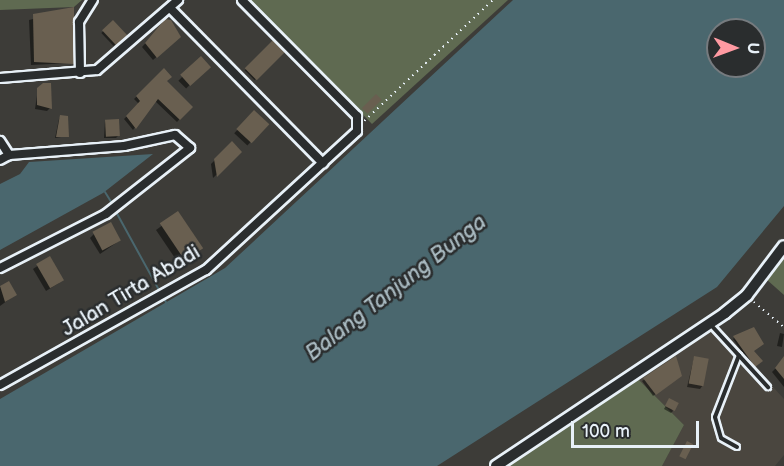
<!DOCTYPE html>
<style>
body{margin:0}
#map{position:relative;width:784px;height:466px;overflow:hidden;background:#3d3c38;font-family:"Balsamiq Sans",sans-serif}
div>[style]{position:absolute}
.built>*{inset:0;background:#4a463f}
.green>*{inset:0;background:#5f6a51}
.water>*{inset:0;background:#4a676e}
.shadow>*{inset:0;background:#0007;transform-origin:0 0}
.stream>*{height:2px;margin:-1px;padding:0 1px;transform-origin:1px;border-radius:1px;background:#4a676e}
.building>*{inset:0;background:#695f50;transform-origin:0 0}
.path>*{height:1.5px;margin-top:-0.75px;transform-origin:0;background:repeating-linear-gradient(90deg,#e8f1f8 0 1.5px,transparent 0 6px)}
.roads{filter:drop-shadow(2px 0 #e8f1f8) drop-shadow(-2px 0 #e8f1f8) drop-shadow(0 2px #e8f1f8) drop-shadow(0 -2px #e8f1f8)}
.lane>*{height:4px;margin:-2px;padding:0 2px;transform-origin:2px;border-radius:2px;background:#2a2d2e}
.street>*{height:8px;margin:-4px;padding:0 4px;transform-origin:4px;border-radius:4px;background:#2a2d2e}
.secondary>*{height:10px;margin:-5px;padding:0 5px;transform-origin:5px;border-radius:5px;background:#2a2d2e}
span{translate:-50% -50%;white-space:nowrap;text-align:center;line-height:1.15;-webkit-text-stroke:5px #2a2d2e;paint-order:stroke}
.street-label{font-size:21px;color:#e8f1f8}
.water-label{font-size:22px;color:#a9bac1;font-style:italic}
.north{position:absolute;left:706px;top:18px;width:60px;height:60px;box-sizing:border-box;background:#2a2d2e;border:2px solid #767b7f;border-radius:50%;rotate:91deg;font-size:16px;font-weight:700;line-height:24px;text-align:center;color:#e8f1f8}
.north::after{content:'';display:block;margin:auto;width:21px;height:27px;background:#ff9aa2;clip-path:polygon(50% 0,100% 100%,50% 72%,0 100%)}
.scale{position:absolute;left:571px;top:421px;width:128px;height:27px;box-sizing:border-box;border:3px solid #e8f1f8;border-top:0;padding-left:8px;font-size:18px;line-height:21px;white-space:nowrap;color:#e8f1f8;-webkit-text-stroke:4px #2a2d2e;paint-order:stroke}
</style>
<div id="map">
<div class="built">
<i style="clip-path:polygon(712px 320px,784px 399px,784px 455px,775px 466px,662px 466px,684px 425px,633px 374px)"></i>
</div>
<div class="green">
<i style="clip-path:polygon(0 0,82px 0,74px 7px,0 10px)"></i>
<i style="clip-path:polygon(250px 0,508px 0,372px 124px)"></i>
<i style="clip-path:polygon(784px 253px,784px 295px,766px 279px)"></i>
<i style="clip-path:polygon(633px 374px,684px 425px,662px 466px,499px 466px)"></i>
</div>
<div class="water">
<i style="clip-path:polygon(evenodd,513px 0,784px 0,784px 206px,717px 287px,437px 466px,0 466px,0 399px,225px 268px,513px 0,718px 30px,754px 30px,754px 66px,718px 66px,718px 30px)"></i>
<i style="clip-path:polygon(153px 154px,103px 193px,0 250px,0 184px,20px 174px,29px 162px)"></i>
</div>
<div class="shadow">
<i style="clip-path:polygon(73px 9px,72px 63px,31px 65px,29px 20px)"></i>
<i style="left:113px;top:22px;width:18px;height:16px;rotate:47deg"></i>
<i style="clip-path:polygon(162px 25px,176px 40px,153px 60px,142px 47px)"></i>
<i style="left:273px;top:42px;width:14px;height:40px;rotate:45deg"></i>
<i style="left:201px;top:58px;width:11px;height:32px;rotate:45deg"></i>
<i style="clip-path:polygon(164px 70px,165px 82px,191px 107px,177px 122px,155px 101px,133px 130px,124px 119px,139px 104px,134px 99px)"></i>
<i style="clip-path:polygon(38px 89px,50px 108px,47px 111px,35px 109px)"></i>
<i style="left:254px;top:112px;width:18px;height:29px;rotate:43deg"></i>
<i style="clip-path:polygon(61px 117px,67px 136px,55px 138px,59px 119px)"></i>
<i style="clip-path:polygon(105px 121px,118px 136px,116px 138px,104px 138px)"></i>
<i style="clip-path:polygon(232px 143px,240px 152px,213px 178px,211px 164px)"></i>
<i style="clip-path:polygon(178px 214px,196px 253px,179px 264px,156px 230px)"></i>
<i style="clip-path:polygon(94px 234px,119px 241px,100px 254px,90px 238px)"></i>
<i style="clip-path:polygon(49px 258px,59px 283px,46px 291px,33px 269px)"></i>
<i style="clip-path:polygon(9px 283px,15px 295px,0 306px,0 287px)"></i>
<i style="clip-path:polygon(780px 333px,784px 334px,782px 347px,777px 346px)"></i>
<i style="clip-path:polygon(734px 338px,761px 361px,753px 368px,733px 339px)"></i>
<i style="clip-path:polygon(694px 358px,703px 385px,700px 389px,687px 387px)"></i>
<i style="clip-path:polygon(675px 359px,678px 378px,653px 396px,642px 381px)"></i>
<i style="clip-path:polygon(784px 360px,784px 387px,772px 372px)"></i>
<i style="clip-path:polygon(668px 402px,673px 411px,671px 413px,664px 409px)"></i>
</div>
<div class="stream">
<i style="left:105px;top:192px;width:15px;rotate:58deg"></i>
<i style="left:115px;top:210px;width:94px;rotate:61.2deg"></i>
<i style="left:163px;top:297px;width:8px;rotate:60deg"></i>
</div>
<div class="building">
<i style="clip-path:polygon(74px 7px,74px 64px,34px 62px,33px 14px)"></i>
<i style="clip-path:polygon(165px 19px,171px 20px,181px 37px,157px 58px,145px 43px)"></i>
<i style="left:113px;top:20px;width:21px;height:15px;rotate:47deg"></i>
<i style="left:273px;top:40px;width:17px;height:40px;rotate:45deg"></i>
<i style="left:201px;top:56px;width:15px;height:28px;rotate:48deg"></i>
<i style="clip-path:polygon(164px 68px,172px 77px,167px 81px,193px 107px,180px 120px,158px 99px,136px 129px,126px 116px,140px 101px,136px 96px)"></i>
<i style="clip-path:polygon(43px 83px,51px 83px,52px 109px,37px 105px,37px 88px)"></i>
<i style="left:376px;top:94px;width:8px;height:20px;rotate:45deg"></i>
<i style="left:254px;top:110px;width:21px;height:26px;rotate:43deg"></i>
<i style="clip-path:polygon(60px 115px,68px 116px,69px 137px,56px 137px)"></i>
<i style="left:119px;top:119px;width:17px;height:14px;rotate:87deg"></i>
<i style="clip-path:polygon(232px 141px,242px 152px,217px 177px,214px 159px)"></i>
<i style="left:178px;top:211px;width:45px;height:22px;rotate:56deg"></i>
<i style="left:111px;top:222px;width:21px;height:21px;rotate:62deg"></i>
<i style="left:50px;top:256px;width:28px;height:16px;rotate:60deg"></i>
<i style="clip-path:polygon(9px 281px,17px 295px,5px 302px,0 286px)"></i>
<i style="clip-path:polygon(754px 327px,764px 344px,754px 351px,763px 361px,755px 367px,733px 336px)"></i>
<i style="clip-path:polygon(676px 356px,682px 376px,656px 395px,643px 378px)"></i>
<i style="left:694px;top:356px;width:15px;height:28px;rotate:11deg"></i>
<i style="clip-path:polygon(784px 356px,784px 379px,775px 368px)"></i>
<i style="left:669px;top:398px;width:11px;height:9px;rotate:27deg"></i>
<i style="left:687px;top:441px;width:7px;height:17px;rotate:27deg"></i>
</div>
<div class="path">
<i style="left:364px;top:121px;width:177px;rotate:-43.2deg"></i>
<i style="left:754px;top:302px;width:39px;rotate:40deg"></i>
</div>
<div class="roads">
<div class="lane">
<i style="left:710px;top:324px;width:86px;rotate:47.4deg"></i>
<i style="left:737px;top:447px;width:18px;rotate:-151deg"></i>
<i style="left:721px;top:438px;width:22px;rotate:-106deg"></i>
<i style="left:715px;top:417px;width:66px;rotate:-68.8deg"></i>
</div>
<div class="street">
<i style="left:170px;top:8px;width:218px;rotate:45.4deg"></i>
<i style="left:80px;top:73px;width:51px;rotate:-91.1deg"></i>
<i style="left:79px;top:22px;width:26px;rotate:-58deg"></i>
<i style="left:0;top:78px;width:97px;rotate:-4.7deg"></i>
<i style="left:97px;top:70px;width:107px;rotate:-40.8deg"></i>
<i style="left:0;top:141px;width:17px;rotate:57deg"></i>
<i style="left:9px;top:155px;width:10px;rotate:151deg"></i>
<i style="left:0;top:268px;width:119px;rotate:-27deg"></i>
<i style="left:106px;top:214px;width:107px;rotate:-38.2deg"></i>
<i style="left:190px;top:148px;width:20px;rotate:-139deg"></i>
<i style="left:175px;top:135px;width:52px;rotate:167.8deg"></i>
<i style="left:124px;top:146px;width:115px;rotate:175.5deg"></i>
<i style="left:0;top:385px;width:236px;rotate:-29.2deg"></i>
<i style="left:206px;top:270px;width:205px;rotate:-42.6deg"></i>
<i style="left:357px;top:131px;width:15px;rotate:-90deg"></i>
<i style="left:357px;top:116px;width:163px;rotate:-134.8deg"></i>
</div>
<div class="secondary">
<i style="left:496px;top:466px;width:275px;rotate:-33.7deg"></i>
<i style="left:725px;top:313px;width:28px;rotate:-39deg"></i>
<i style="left:747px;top:295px;width:61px;rotate:-52.9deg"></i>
</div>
</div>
<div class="street-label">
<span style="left:131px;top:291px;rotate:-31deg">Jalan Tirta Abadi</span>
</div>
<div class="water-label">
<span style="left:396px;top:288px;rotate:-38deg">Balang Tanjung Bunga</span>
</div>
<div class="north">U</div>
<div class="scale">100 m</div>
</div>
